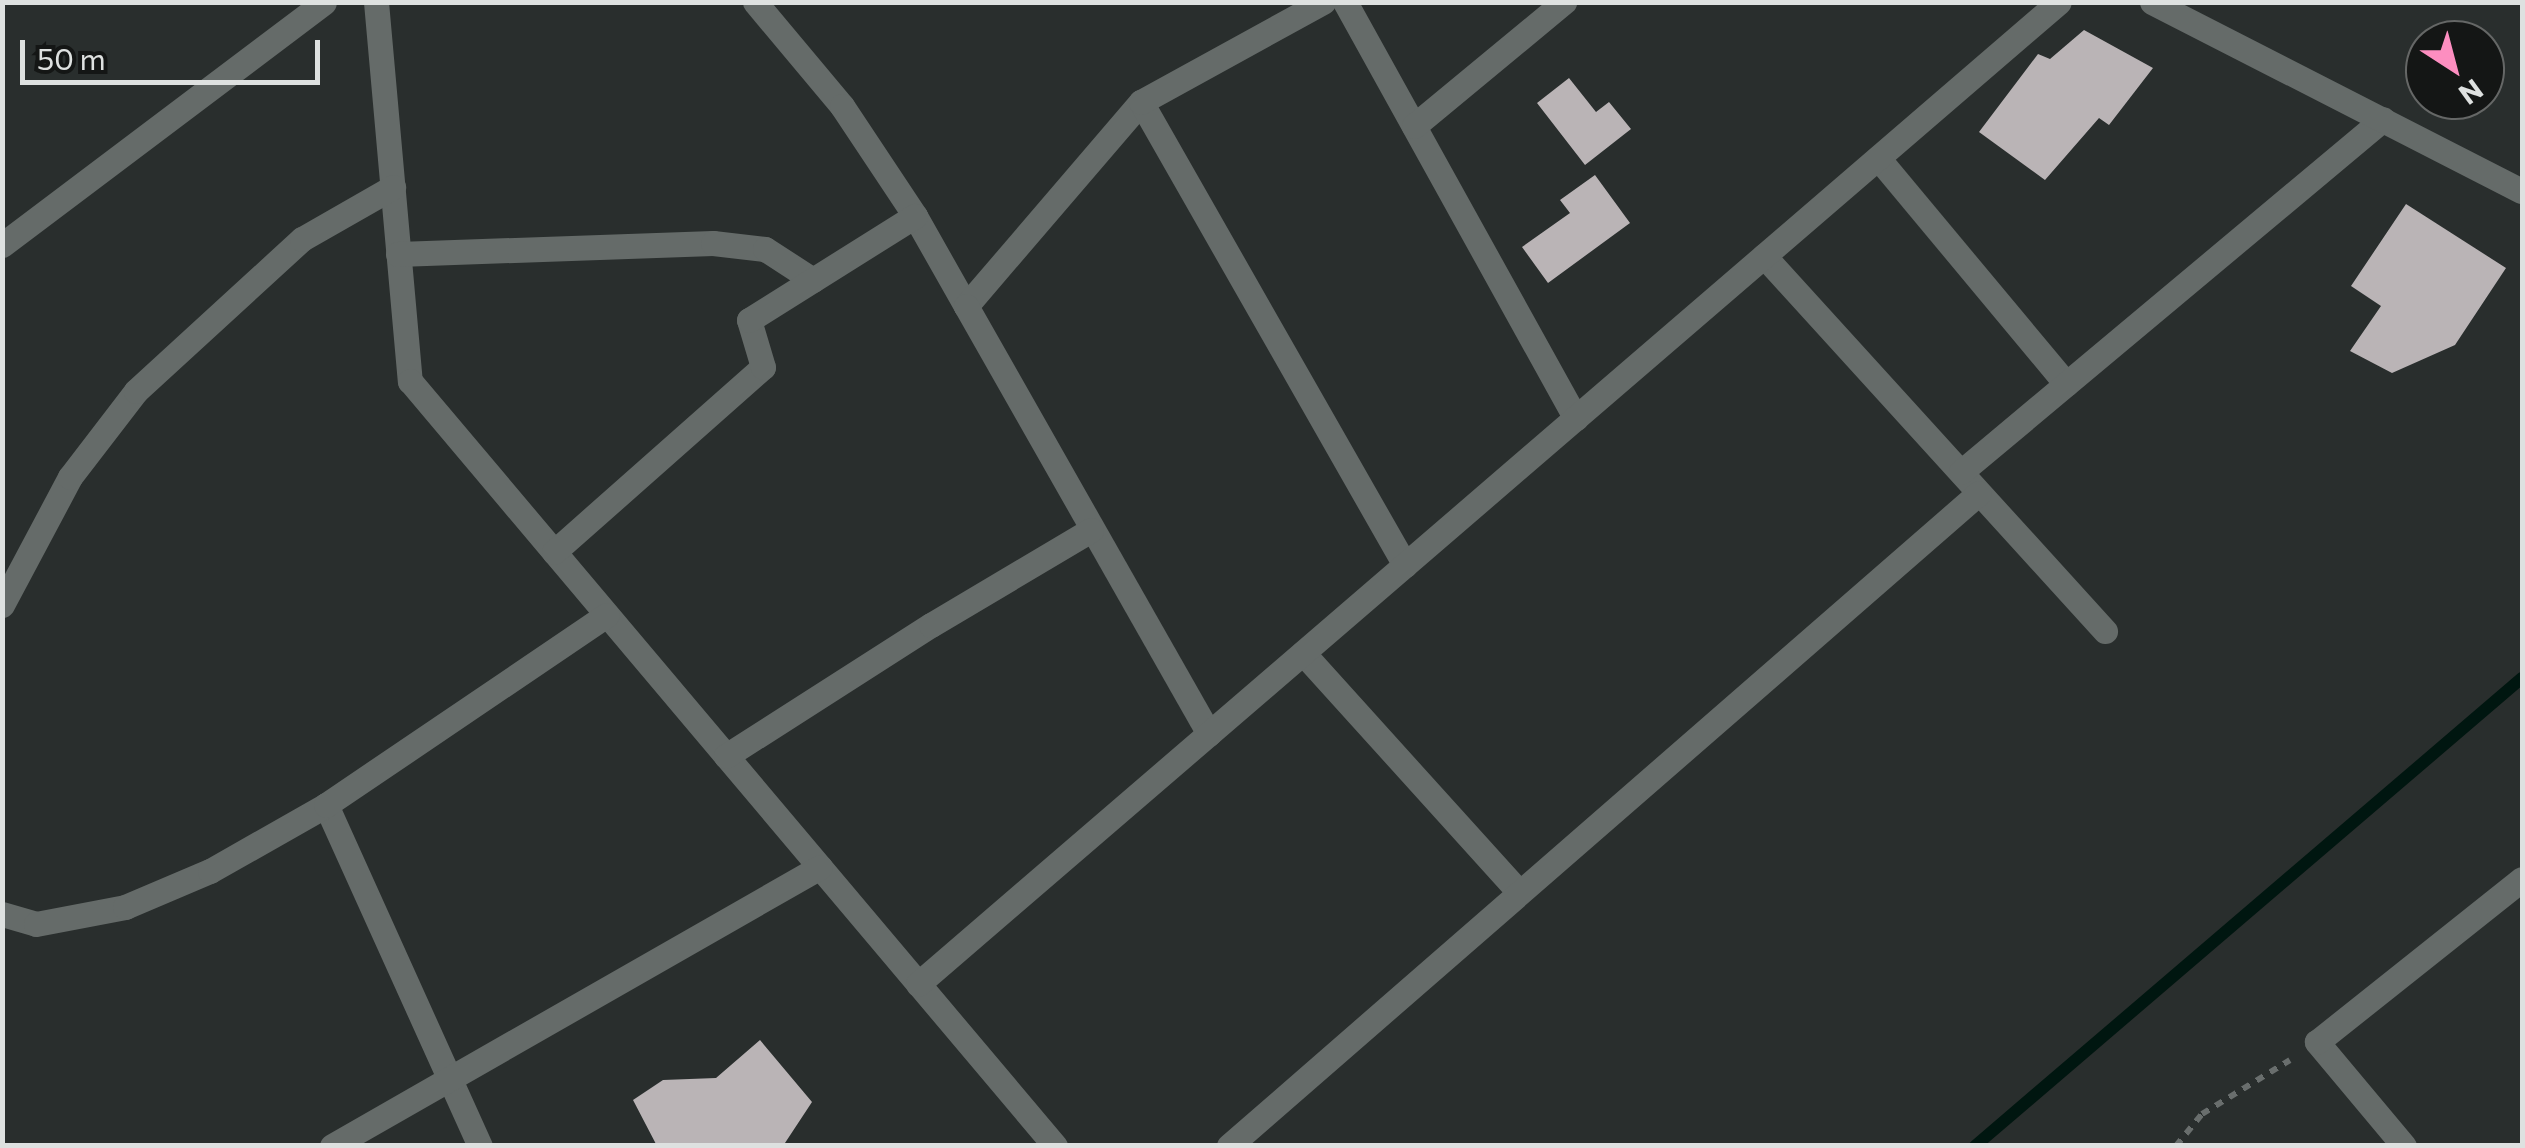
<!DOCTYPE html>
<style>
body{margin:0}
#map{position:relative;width:2525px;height:1148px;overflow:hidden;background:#292e2d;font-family:Commissioner,sans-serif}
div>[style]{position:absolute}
.stream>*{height:12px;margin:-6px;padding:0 6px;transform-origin:6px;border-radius:6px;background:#001610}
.building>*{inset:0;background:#bab4b6}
.path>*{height:6px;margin-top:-3px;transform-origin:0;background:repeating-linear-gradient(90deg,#696e6d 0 8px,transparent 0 16px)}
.street>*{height:25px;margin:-12.5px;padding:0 12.5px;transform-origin:12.5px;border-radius:12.5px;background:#656b69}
.secondary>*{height:25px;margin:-12.5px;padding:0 12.5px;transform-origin:12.5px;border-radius:12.5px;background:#656b69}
span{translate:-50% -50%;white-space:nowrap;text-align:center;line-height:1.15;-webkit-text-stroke:10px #141615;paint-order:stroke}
.frame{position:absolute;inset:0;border:5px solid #dee1e0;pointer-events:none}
.north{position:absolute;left:2405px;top:20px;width:100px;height:100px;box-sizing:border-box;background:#141615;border:2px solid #656766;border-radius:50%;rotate:144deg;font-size:28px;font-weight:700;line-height:40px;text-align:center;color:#dee1e0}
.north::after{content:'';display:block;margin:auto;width:35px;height:45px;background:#fd8ec0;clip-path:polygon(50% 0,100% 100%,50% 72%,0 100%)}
.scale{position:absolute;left:20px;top:40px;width:300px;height:45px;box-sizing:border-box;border:5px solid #dee1e0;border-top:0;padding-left:12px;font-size:30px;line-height:35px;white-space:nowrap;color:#dee1e0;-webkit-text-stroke:8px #141615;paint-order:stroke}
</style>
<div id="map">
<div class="stream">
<i style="left:1975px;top:1146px;width:720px;rotate:-40.55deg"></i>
</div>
<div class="building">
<i style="clip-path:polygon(2084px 30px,2153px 68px,2109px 125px,2099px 118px,2045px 180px,1979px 132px,2038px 54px,2050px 59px)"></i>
<i style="clip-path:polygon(1569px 78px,1596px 112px,1609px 102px,1631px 129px,1585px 165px,1537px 103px)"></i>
<i style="clip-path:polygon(1595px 175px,1630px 223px,1548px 283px,1522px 247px,1570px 213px,1560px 200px)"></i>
<i style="clip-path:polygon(2406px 204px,2506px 268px,2455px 345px,2392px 373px,2350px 351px,2381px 306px,2351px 286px)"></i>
<i style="clip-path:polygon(760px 1040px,812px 1102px,783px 1146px,657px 1146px,633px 1100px,663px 1080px,716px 1078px)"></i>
</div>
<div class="path">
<i style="left:2176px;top:1146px;width:41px;rotate:-50.9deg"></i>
<i style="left:2202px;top:1114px;width:103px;rotate:-31.5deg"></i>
</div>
<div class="street">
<i style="left:376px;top:2px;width:381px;rotate:84.9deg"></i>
<i style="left:410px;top:381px;width:1001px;rotate:49.86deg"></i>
<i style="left:755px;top:2px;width:136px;rotate:50.1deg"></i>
<i style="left:842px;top:106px;width:132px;rotate:56.4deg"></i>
<i style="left:915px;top:216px;width:103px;rotate:60.5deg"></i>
<i style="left:966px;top:306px;width:269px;rotate:-49.4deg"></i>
<i style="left:1141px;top:102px;width:533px;rotate:60.31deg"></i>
<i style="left:1345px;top:2px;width:476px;rotate:61deg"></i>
<i style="left:1141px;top:102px;width:208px;rotate:-28.8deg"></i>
<i style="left:1414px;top:126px;width:195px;rotate:-39.6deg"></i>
<i style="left:1878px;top:158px;width:294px;rotate:50.2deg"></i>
<i style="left:2px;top:245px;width:403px;rotate:-37deg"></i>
<i style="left:398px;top:254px;width:315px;rotate:-2deg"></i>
<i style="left:713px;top:243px;width:52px;rotate:6.6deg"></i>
<i style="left:765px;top:249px;width:57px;rotate:32.9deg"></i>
<i style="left:1764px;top:256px;width:507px;rotate:47.72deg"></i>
<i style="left:966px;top:306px;width:492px;rotate:60.4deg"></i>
<i style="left:1961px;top:472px;width:550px;rotate:-39.91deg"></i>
<i style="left:554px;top:552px;width:279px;rotate:-41.5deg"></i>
<i style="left:763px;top:367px;width:49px;rotate:-106.6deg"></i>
<i style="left:749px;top:320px;width:196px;rotate:-32.1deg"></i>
<i style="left:2px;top:605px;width:145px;rotate:-62deg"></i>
<i style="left:70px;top:477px;width:108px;rotate:-52.5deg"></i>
<i style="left:136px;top:391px;width:225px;rotate:-42.5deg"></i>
<i style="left:302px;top:239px;width:105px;rotate:-29.7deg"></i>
<i style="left:1303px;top:653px;width:322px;rotate:47.9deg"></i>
<i style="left:726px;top:756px;width:243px;rotate:-32.6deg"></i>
<i style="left:931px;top:625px;width:186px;rotate:-30.7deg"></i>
<i style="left:326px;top:805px;width:374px;rotate:65.7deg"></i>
<i style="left:2px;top:914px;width:35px;rotate:16deg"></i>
<i style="left:36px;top:924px;width:91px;rotate:-10.8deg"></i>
<i style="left:125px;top:907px;width:92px;rotate:-23deg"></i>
<i style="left:210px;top:871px;width:133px;rotate:-29.6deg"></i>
<i style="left:326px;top:805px;width:339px;rotate:-34.1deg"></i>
<i style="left:918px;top:984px;width:1505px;rotate:-40.72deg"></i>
<i style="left:332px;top:1146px;width:562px;rotate:-29.76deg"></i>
<i style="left:1229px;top:1146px;width:994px;rotate:-41.05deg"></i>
<i style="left:2404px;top:1146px;width:136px;rotate:-129.9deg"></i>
<i style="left:2317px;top:1042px;width:262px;rotate:-38.5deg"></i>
</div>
<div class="secondary">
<i style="left:2152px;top:2px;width:415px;rotate:27.1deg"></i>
</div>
<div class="frame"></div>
<div class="north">N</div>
<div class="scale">50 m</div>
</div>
